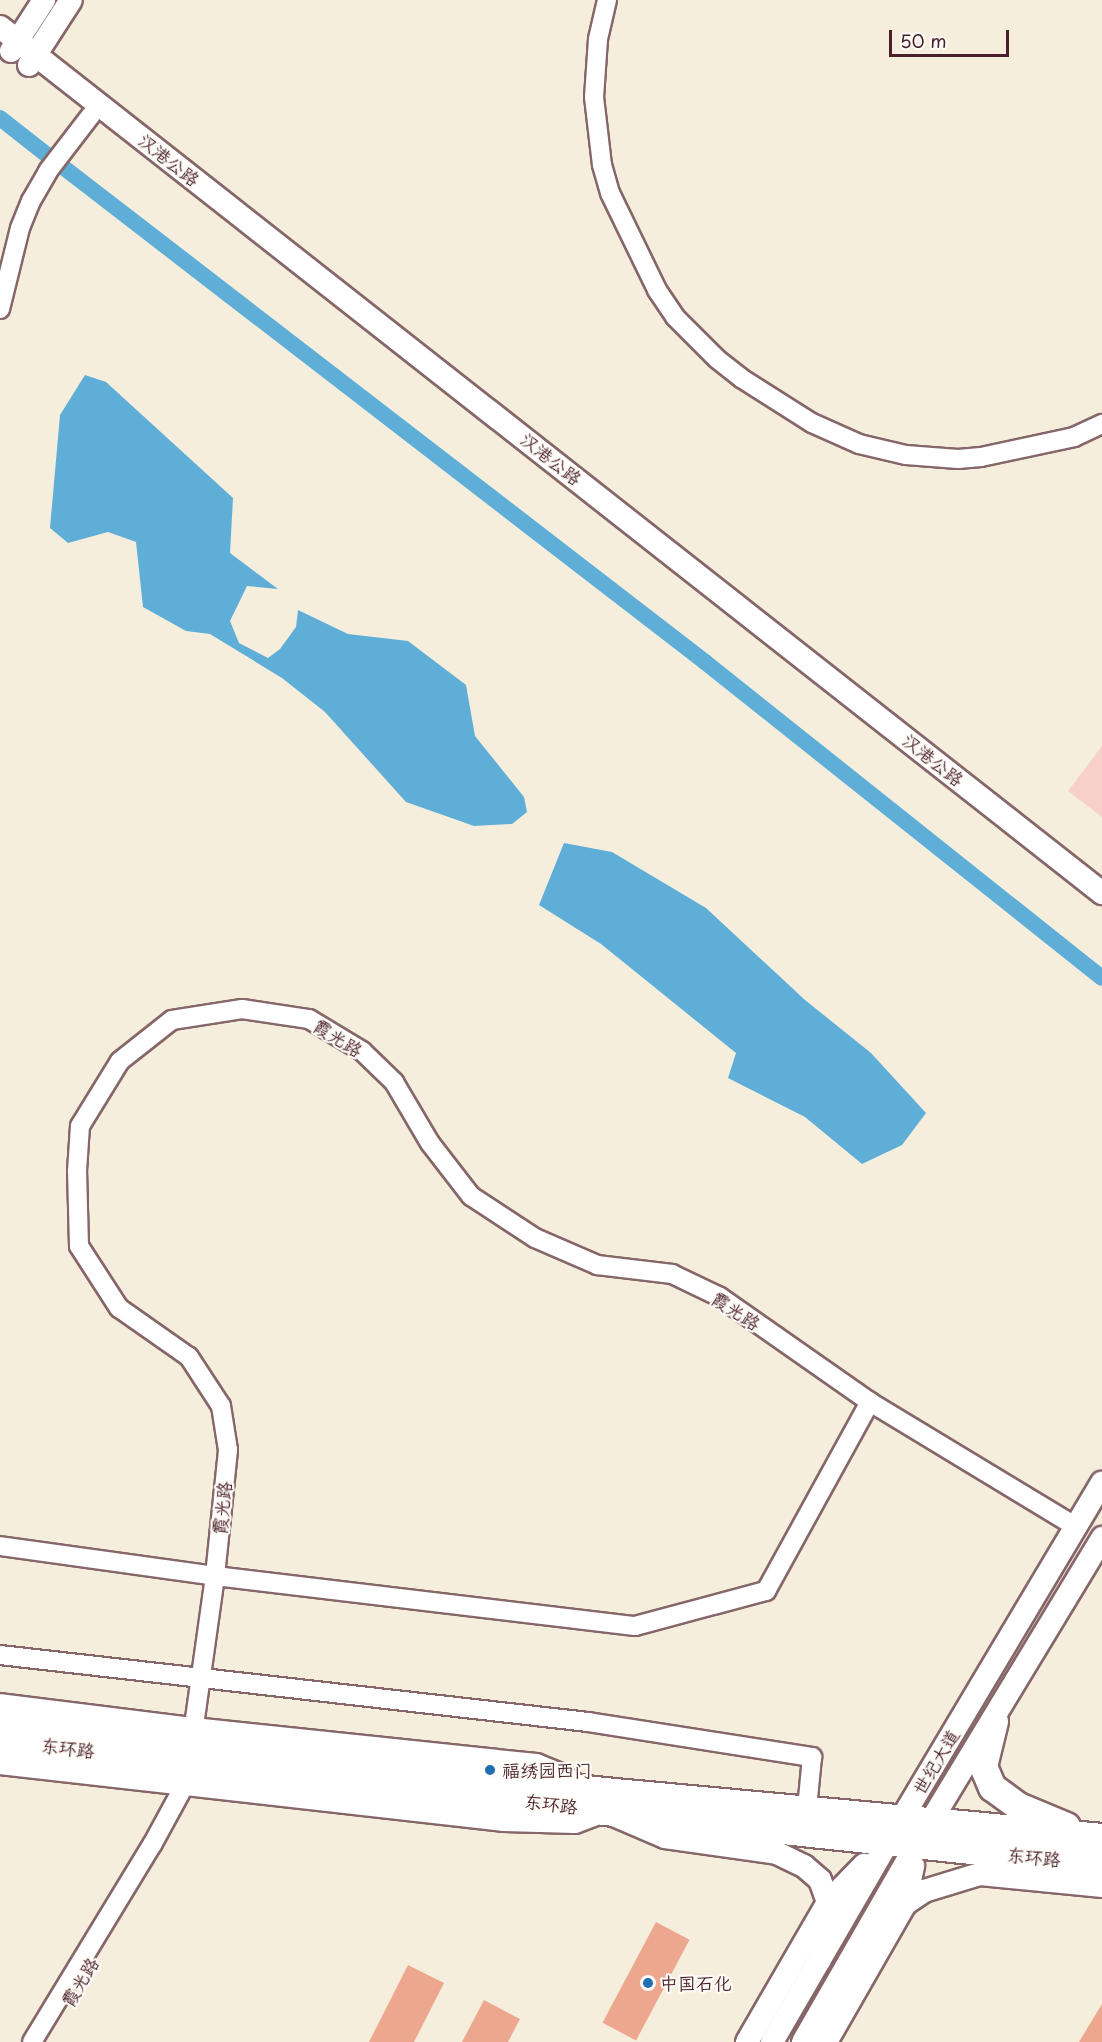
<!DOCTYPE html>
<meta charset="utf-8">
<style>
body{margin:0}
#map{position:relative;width:1102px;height:2042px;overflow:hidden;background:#f6eedc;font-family:"Playpen Sans","LXGW WenKai TC",sans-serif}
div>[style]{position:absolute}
.built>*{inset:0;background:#f7d0c9}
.water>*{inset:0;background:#5eaed8}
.canal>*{height:16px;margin:-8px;padding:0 8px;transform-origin:8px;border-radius:8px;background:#5eaed8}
.building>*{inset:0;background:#eda78e;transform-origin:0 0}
.roads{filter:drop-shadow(2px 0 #866769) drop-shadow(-2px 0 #866769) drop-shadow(0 2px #866769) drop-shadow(0 -2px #866769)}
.minor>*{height:18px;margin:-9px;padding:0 9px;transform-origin:9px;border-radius:9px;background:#fff}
.major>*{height:22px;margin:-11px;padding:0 11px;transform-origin:11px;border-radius:11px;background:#fff}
.highway>*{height:27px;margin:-13.5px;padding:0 13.5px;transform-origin:13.5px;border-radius:13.5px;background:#fff}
.dots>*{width:16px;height:16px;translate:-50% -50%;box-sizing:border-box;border:3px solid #fdfcf7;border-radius:50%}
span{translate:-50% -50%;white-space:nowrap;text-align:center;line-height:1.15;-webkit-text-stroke:4.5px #fdfcf7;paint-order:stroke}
.street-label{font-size:18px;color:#4a1f2b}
.poi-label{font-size:18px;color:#4a1f2b}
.left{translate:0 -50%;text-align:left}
.scale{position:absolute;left:889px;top:30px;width:120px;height:27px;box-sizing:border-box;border:3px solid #4a1f2b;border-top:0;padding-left:8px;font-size:18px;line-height:21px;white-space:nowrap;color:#4a1f2b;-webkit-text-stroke:4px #fdfcf7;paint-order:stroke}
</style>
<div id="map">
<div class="built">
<i style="clip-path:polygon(1102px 746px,1102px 817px,1068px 791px)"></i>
</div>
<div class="water">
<i style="clip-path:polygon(85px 375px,106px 382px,233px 498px,230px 553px,278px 589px,247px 586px,230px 621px,239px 643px,268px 658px,280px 649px,296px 627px,298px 610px,348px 634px,408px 641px,466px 685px,475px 736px,524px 797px,527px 812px,512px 824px,474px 826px,406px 802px,325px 712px,282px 678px,210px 634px,186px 631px,143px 607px,136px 542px,108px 532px,68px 543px,50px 528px,60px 415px)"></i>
<i style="clip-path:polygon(564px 843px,612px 852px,706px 908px,805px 1000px,871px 1053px,926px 1113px,902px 1145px,862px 1164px,805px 1117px,728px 1078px,736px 1053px,601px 944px,539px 905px)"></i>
</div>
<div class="canal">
<i style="left:0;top:118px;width:60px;rotate:38.2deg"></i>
<i style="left:63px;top:167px;width:811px;rotate:37.63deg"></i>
<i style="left:705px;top:662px;width:507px;rotate:38.52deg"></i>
</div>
<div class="building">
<i style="left:656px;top:1922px;width:38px;height:114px;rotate:28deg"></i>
<i style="clip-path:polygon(408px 1965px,444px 1983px,414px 2042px,369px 2042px)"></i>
<i style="clip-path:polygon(484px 2000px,520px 2019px,508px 2042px,462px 2042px)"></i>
<i style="clip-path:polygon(1102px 2004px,1102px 2042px,1079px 2042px)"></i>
</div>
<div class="roads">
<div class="minor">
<i style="left:607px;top:0;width:40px;rotate:103deg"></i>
<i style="left:598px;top:39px;width:58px;rotate:93.9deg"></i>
<i style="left:594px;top:97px;width:68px;rotate:83.3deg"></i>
<i style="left:602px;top:165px;width:29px;rotate:74deg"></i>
<i style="left:610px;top:193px;width:108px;rotate:64.1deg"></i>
<i style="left:657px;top:290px;width:32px;rotate:56deg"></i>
<i style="left:675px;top:317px;width:59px;rotate:45deg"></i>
<i style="left:717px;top:359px;width:31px;rotate:38deg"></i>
<i style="left:741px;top:378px;width:84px;rotate:32.4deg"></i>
<i style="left:812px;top:423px;width:51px;rotate:24.1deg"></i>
<i style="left:859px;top:444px;width:48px;rotate:13.2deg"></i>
<i style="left:906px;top:455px;width:52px;rotate:4.4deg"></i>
<i style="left:958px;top:459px;width:23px;rotate:-5deg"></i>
<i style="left:981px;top:457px;width:95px;rotate:-12.1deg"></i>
<i style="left:1074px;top:437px;width:31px;rotate:-25deg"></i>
<i style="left:0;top:309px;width:83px;rotate:-76.1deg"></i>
<i style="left:20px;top:228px;width:29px;rotate:-68deg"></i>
<i style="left:31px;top:201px;width:34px;rotate:-60deg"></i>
<i style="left:48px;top:171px;width:71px;rotate:-52.5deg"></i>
<i style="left:0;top:1546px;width:217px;rotate:7.9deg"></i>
<i style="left:215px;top:1576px;width:423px;rotate:6.8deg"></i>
<i style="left:635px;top:1626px;width:136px;rotate:-15deg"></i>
<i style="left:766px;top:1591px;width:216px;rotate:-61.2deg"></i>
<i style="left:0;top:1655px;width:592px;rotate:6.5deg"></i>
<i style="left:588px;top:1722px;width:227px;rotate:8.9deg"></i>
<i style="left:812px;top:1757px;width:52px;rotate:95.5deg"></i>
<i style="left:192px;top:1740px;width:166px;rotate:-82deg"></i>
<i style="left:215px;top:1576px;width:127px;rotate:-84.1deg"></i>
<i style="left:228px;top:1450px;width:45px;rotate:-99deg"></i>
<i style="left:221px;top:1406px;width:59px;rotate:-123.1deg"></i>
<i style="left:189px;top:1357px;width:85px;rotate:-145deg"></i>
<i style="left:119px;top:1308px;width:74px;rotate:-122.8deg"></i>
<i style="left:79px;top:1246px;width:75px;rotate:-91.5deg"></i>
<i style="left:77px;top:1171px;width:45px;rotate:-86.2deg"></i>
<i style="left:80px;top:1126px;width:76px;rotate:-58.4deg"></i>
<i style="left:120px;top:1061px;width:66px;rotate:-38.3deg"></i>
<i style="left:172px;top:1020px;width:71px;rotate:-8.9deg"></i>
<i style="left:242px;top:1009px;width:68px;rotate:8.5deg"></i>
<i style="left:309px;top:1019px;width:62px;rotate:31.1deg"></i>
<i style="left:362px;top:1051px;width:45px;rotate:44.1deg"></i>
<i style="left:394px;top:1082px;width:71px;rotate:59.5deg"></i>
<i style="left:430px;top:1143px;width:67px;rotate:52.3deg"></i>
<i style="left:471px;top:1196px;width:77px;rotate:33.3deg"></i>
<i style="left:535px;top:1238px;width:68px;rotate:23.5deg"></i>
<i style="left:597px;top:1265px;width:76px;rotate:6.8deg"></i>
<i style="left:672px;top:1274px;width:53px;rotate:25.6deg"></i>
<i style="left:720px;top:1297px;width:183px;rotate:35deg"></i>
<i style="left:870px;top:1402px;width:241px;rotate:31.2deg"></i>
<i style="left:32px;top:2042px;width:231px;rotate:-58.7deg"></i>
<i style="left:152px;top:1845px;width:67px;rotate:-61.5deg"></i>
<i style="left:184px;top:1786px;width:13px;rotate:-77deg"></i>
</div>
<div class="major">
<i style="left:0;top:27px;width:1402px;rotate:38.16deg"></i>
<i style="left:11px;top:51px;width:61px;rotate:-57.1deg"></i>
<i style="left:29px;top:65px;width:77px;rotate:-57.1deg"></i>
<i style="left:0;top:1705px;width:194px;rotate:7.1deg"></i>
<i style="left:193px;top:1729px;width:345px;rotate:6deg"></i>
<i style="left:536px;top:1765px;width:29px;rotate:22deg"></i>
<i style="left:563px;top:1776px;width:19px;rotate:36deg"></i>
<i style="left:0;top:1763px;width:507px;rotate:6.45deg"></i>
<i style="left:504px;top:1820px;width:71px;rotate:1.6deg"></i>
<i style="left:575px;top:1822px;width:31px;rotate:-21deg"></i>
<i style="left:604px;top:1811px;width:66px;rotate:23.1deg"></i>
<i style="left:665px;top:1837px;width:113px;rotate:8.1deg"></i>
<i style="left:777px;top:1853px;width:30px;rotate:26deg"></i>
<i style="left:804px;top:1866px;width:21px;rotate:41deg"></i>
<i style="left:820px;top:1880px;width:23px;rotate:70deg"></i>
<i style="left:828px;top:1902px;width:33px;rotate:92deg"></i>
<i style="left:827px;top:1935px;width:26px;rotate:106deg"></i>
<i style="left:905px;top:1904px;width:23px;rotate:-34deg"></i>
<i style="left:924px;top:1891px;width:59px;rotate:-16.9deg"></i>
<i style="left:980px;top:1874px;width:123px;rotate:5.6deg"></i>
<i style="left:747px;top:2042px;width:162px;rotate:-59.9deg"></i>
<i style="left:828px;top:1902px;width:52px;rotate:-45.8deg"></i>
<i style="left:772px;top:2042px;width:233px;rotate:-59.9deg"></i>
<i style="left:889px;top:1840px;width:416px;rotate:-59.2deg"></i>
<i style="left:803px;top:2042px;width:228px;rotate:-60.1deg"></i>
<i style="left:917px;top:1844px;width:358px;rotate:-58.8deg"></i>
<i style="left:826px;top:2042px;width:159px;rotate:-60.2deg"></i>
<i style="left:905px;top:1904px;width:39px;rotate:-78deg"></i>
</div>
<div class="highway">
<i style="left:0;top:1721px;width:608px;rotate:6.61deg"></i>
<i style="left:604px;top:1791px;width:500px;rotate:5.28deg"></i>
<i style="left:994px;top:1721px;width:46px;rotate:103.7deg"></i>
<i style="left:983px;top:1766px;width:23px;rotate:67deg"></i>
<i style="left:992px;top:1787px;width:32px;rotate:36deg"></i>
<i style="left:1018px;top:1806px;width:52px;rotate:22.6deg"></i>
<i style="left:0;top:1740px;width:608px;rotate:6.7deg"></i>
<i style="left:604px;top:1811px;width:501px;rotate:6.07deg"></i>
</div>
</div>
<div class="dots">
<i style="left:490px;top:1770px;background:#1f6fb2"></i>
<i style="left:648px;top:1983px;background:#1f6fb2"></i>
</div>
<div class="street-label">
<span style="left:169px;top:160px;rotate:38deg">汉港公路</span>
<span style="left:551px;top:459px;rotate:38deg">汉港公路</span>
<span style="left:933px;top:760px;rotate:38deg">汉港公路</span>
<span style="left:338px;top:1038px;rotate:32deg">霞光路</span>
<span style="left:736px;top:1311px;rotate:33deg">霞光路</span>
<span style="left:222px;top:1508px;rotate:-84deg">霞光路</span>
<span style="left:68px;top:1748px;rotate:7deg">东环路</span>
<span style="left:936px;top:1762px;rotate:-59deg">世纪大道</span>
<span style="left:551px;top:1804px;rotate:7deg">东环路</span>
<span style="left:1034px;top:1857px;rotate:6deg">东环路</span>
<span style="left:80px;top:1982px;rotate:-59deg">霞光路</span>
</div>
<div class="poi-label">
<span class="left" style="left:502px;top:1770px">福绣园西门</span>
<span class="left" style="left:660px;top:1983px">中国石化</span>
</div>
<div class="scale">50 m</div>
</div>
